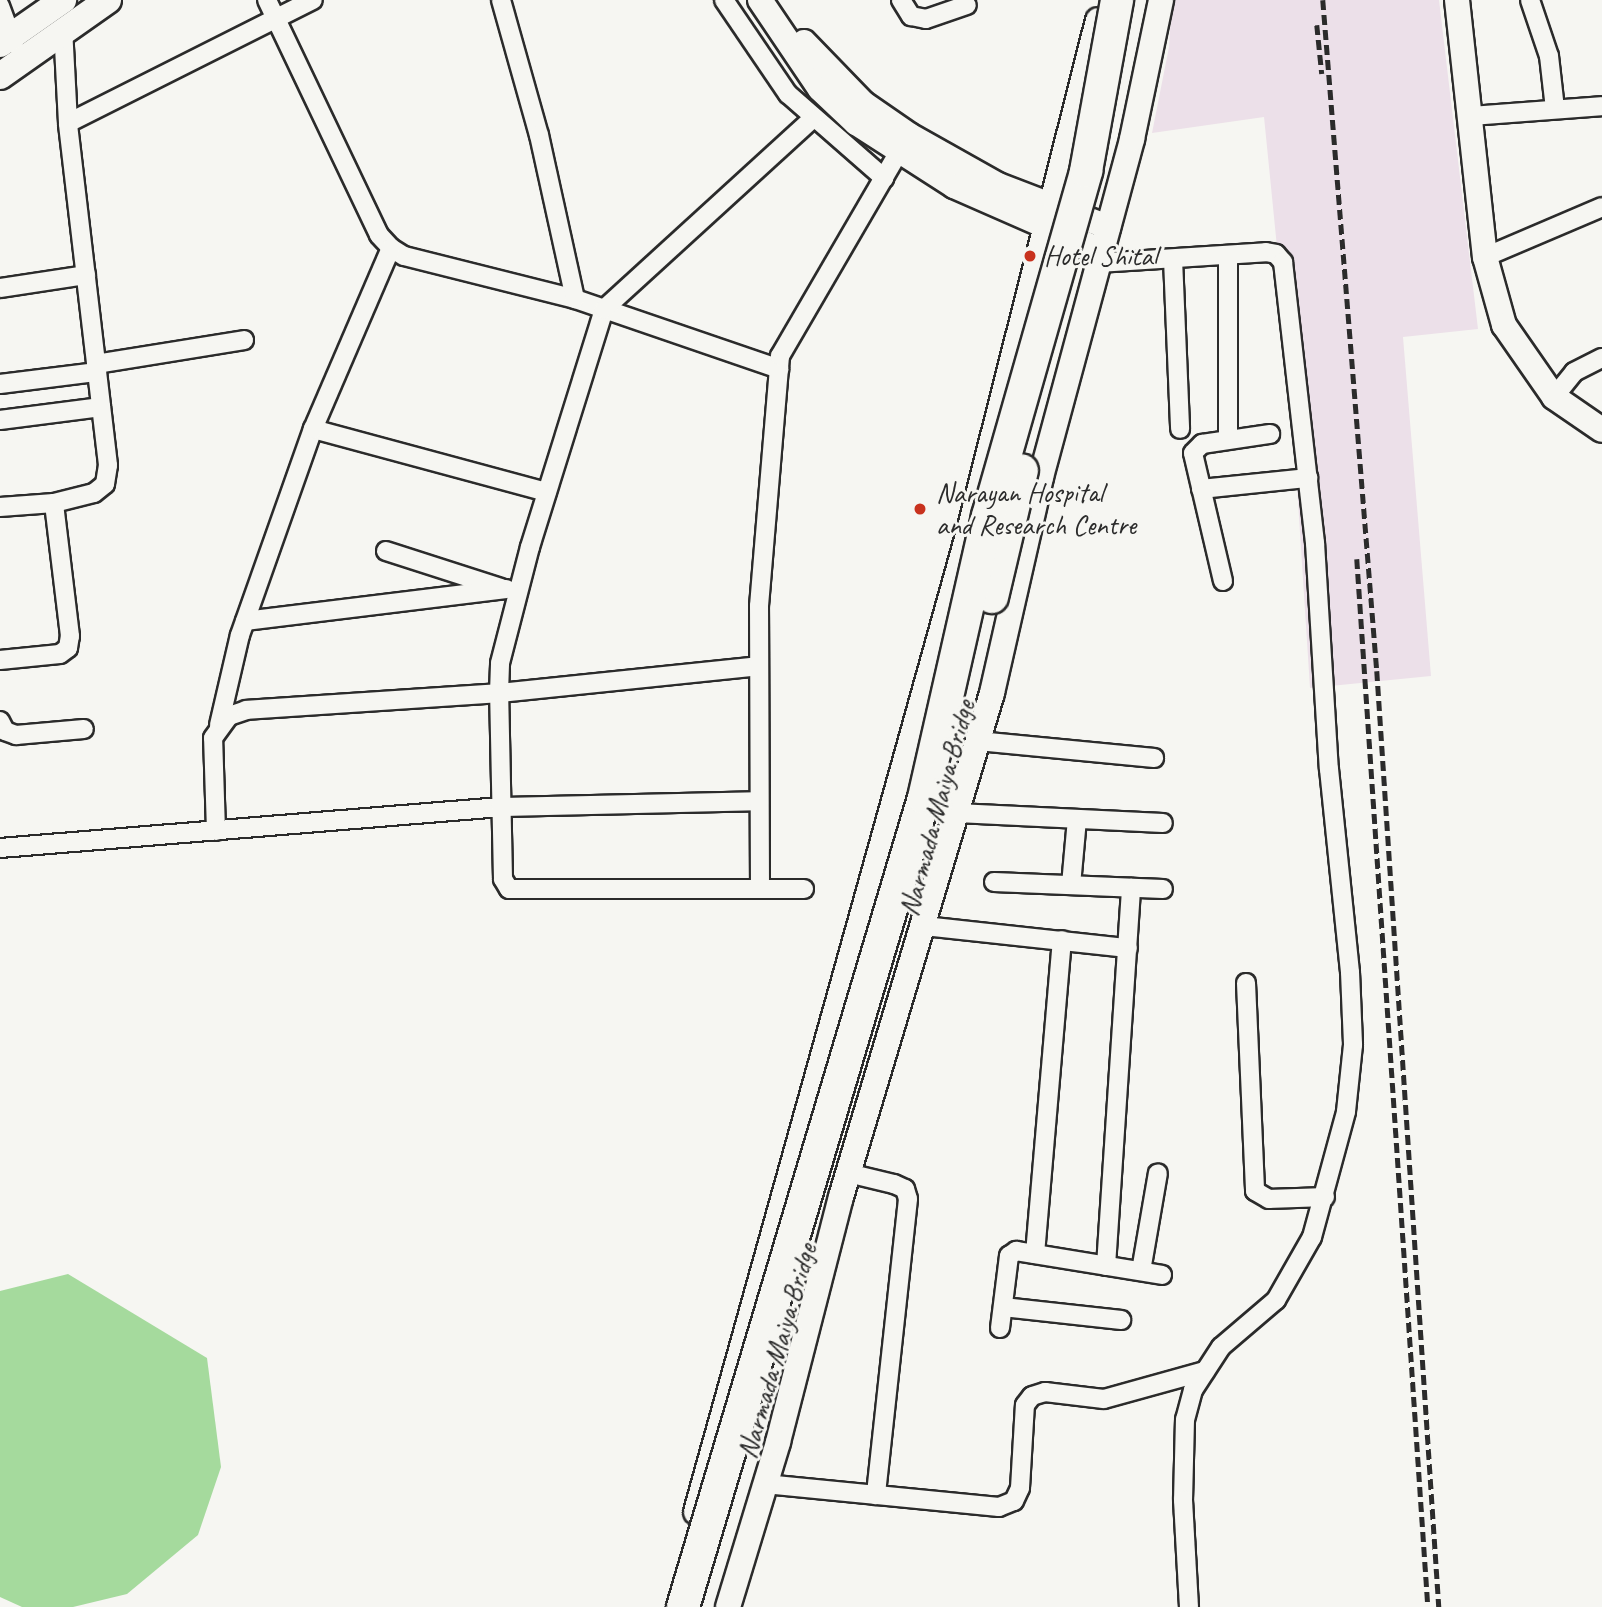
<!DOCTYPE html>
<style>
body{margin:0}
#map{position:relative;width:1602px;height:1607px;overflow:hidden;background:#f6f6f2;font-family:Caveat,sans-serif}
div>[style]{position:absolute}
.built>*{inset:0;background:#ece0e9}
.green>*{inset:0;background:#a5da9d}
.roads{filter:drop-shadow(2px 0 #2b2b2b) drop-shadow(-2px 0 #2b2b2b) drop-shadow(0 2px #2b2b2b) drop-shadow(0 -2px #2b2b2b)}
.street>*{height:18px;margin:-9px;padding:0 9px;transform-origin:9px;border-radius:9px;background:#f6f6f2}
.secondary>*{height:24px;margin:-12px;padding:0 12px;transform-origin:12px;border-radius:12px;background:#f6f6f2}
.primary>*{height:26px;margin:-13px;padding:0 13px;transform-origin:13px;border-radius:13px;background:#f6f6f2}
.rail>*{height:4.5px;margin-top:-2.25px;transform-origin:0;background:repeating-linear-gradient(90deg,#2b2b2b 0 10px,transparent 0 15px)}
.bridges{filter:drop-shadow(2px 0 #2b2b2b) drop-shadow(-2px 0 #2b2b2b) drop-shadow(0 2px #2b2b2b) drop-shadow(0 -2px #2b2b2b)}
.highway-bridge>*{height:32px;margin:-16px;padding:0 16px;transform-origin:16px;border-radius:16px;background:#f6f6f2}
.dots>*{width:19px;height:19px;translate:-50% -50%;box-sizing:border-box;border:4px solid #f6f6f2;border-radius:50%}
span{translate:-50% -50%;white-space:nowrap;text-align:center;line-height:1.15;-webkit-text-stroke:6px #f6f6f2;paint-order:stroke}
.poi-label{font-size:28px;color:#2b2b2b}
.left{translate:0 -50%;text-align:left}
.street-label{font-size:28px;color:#2b2b2b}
</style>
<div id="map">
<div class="built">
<i style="clip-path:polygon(1172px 0,1439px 0,1478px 329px,1403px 337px,1431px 676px,1310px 688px,1290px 377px,1264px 117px,1152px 133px,1169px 47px)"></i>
</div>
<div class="green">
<i style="clip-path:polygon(68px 1274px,207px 1358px,221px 1467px,198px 1535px,127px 1594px,73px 1607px,22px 1607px,0 1597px,0 1291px)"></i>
</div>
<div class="roads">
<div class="street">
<i style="left:267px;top:0;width:260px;rotate:64.5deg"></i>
<i style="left:379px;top:235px;width:18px;rotate:47deg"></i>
<i style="left:391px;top:248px;width:15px;rotate:32deg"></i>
<i style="left:404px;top:256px;width:176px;rotate:14.1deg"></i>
<i style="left:575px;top:299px;width:216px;rotate:18.9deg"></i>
<i style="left:501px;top:0;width:140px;rotate:74.3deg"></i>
<i style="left:539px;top:135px;width:168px;rotate:77.6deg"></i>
<i style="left:724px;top:0;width:114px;rotate:55.8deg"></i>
<i style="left:788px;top:94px;width:128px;rotate:41.2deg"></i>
<i style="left:901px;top:0;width:19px;rotate:58deg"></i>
<i style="left:911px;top:16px;width:15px;rotate:11deg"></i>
<i style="left:926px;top:19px;width:43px;rotate:-18.9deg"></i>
<i style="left:1530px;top:0;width:59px;rotate:71.3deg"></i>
<i style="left:1549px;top:56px;width:53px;rotate:83.5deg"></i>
<i style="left:0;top:6px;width:40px;rotate:69.8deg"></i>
<i style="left:1470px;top:116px;width:132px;rotate:-4.3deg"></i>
<i style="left:68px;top:123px;width:274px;rotate:-26.7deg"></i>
<i style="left:1228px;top:255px;width:184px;rotate:90deg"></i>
<i style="left:1485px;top:257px;width:127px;rotate:-23.1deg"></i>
<i style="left:1173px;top:259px;width:170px;rotate:87.6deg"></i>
<i style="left:1098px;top:263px;width:168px;rotate:-3.7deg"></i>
<i style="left:1266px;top:252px;width:10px;rotate:11deg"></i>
<i style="left:1276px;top:254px;width:11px;rotate:49deg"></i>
<i style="left:1283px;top:262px;width:283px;rotate:83.5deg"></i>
<i style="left:1315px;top:543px;width:226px;rotate:86.5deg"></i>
<i style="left:1329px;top:769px;width:204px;rotate:84.1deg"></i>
<i style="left:1350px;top:972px;width:73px;rotate:87.6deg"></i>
<i style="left:1353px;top:1045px;width:67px;rotate:96deg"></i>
<i style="left:1346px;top:1112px;width:130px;rotate:105.2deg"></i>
<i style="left:1312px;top:1237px;width:73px;rotate:119.7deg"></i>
<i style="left:1276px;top:1300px;width:72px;rotate:139.5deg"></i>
<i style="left:1221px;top:1347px;width:51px;rotate:123.1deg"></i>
<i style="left:1193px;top:1390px;width:30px;rotate:105deg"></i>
<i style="left:1185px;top:1419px;width:81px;rotate:91.4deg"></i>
<i style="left:1183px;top:1500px;width:107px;rotate:86.8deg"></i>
<i style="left:0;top:288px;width:87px;rotate:-8.6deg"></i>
<i style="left:96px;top:364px;width:150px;rotate:-9.2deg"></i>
<i style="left:0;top:384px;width:98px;rotate:-7.1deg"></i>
<i style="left:1554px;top:397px;width:32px;rotate:-51deg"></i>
<i style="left:1574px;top:372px;width:31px;rotate:-27deg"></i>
<i style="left:0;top:420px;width:102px;rotate:-7.3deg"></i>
<i style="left:313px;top:429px;width:242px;rotate:15.1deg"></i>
<i style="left:1201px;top:489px;width:108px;rotate:-5.9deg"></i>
<i style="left:0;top:507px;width:54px;rotate:-4.2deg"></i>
<i style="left:54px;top:503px;width:41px;rotate:-14deg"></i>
<i style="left:94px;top:493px;width:14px;rotate:-39deg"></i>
<i style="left:105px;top:484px;width:19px;rotate:-81deg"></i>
<i style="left:108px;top:465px;width:344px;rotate:-96.7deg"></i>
<i style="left:68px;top:123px;width:95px;rotate:-93deg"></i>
<i style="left:386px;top:551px;width:121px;rotate:17.8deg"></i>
<i style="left:1223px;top:581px;width:131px;rotate:-103.2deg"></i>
<i style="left:1193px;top:453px;width:13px;rotate:-45deg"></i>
<i style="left:1202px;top:444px;width:69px;rotate:-8.4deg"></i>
<i style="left:245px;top:621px;width:263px;rotate:-7deg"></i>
<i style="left:0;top:660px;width:60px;rotate:-5.7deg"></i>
<i style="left:60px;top:654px;width:10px;rotate:-37deg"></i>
<i style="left:68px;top:648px;width:12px;rotate:-81deg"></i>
<i style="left:70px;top:636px;width:134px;rotate:-96.9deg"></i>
<i style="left:0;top:721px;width:11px;rotate:63deg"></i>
<i style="left:5px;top:731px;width:12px;rotate:20deg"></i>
<i style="left:16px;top:735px;width:68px;rotate:-5deg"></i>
<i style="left:219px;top:725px;width:92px;rotate:-76.9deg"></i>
<i style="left:240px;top:635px;width:219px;rotate:-70.5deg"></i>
<i style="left:313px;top:429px;width:197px;rotate:-66.7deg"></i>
<i style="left:978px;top:741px;width:177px;rotate:5.5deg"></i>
<i style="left:957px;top:813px;width:206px;rotate:2.8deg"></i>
<i style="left:216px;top:831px;width:93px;rotate:-91.8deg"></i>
<i style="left:213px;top:738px;width:27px;rotate:-54deg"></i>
<i style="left:229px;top:716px;width:18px;rotate:-19deg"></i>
<i style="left:246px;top:710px;width:254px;rotate:-3.8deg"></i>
<i style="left:499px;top:693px;width:261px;rotate:-5.9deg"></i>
<i style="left:0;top:848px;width:503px;rotate:-4.68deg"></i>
<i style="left:501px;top:807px;width:257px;rotate:-1.3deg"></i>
<i style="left:994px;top:882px;width:169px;rotate:2.4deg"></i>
<i style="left:1071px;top:885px;width:66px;rotate:-84.8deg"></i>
<i style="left:760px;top:889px;width:283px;rotate:-90.2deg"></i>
<i style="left:759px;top:606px;width:251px;rotate:-85.2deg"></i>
<i style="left:780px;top:356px;width:249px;rotate:-59.8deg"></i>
<i style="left:804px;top:889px;width:295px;rotate:180deg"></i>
<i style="left:509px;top:889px;width:12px;rotate:-121deg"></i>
<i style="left:503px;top:879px;width:186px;rotate:-91.2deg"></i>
<i style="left:499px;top:693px;width:30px;rotate:-88deg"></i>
<i style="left:500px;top:663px;width:120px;rotate:-75.5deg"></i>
<i style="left:530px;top:547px;width:249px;rotate:-72.7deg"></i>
<i style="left:604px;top:309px;width:282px;rotate:-42.4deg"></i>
<i style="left:924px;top:926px;width:205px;rotate:6.2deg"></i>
<i style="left:1246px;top:983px;width:208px;rotate:87.5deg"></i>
<i style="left:1255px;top:1191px;width:16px;rotate:30deg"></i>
<i style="left:1269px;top:1199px;width:56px;rotate:-2deg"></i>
<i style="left:848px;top:1173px;width:47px;rotate:13.4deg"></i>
<i style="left:894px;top:1184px;width:12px;rotate:24deg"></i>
<i style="left:905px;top:1189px;width:10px;rotate:73deg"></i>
<i style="left:908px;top:1199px;width:298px;rotate:96.2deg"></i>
<i style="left:1035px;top:1254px;width:315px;rotate:-85.1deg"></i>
<i style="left:1106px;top:1266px;width:379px;rotate:-86.2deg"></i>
<i style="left:1141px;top:1271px;width:99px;rotate:-80.2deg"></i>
<i style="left:1003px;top:1307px;width:119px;rotate:6.3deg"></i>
<i style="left:1000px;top:1328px;width:73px;rotate:-82.9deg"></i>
<i style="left:1009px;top:1256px;width:9px;rotate:-36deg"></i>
<i style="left:1016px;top:1251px;width:148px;rotate:9.3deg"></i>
<i style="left:765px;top:1484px;width:235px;rotate:5.6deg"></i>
<i style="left:999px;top:1507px;width:16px;rotate:-22deg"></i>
<i style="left:1014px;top:1501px;width:14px;rotate:-65deg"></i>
<i style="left:1020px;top:1488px;width:83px;rotate:-86.6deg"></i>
<i style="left:1025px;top:1405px;width:11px;rotate:-52deg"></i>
<i style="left:1032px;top:1396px;width:14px;rotate:-17deg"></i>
<i style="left:1045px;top:1392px;width:59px;rotate:6.8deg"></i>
<i style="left:1104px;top:1399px;width:105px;rotate:-15.5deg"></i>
</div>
<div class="secondary">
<i style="left:760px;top:0;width:107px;rotate:56deg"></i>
<i style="left:820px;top:89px;width:50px;rotate:43.4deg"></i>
<i style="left:856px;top:123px;width:117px;rotate:32.7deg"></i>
<i style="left:954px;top:186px;width:162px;rotate:23.7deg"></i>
<i style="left:1457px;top:0;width:259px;rotate:83.8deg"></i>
<i style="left:1485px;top:257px;width:71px;rotate:74.4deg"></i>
<i style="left:1504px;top:325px;width:88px;rotate:55.2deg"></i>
<i style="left:1554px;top:397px;width:58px;rotate:34.5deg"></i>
<i style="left:804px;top:42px;width:85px;rotate:46deg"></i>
<i style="left:863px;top:103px;width:56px;rotate:34.8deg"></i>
<i style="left:909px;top:135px;width:102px;rotate:29.3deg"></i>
<i style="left:998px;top:185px;width:118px;rotate:20.9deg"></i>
<i style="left:696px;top:1512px;width:1010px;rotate:-74.44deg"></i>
<i style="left:967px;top:539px;width:535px;rotate:-75.83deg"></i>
<i style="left:728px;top:1607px;width:172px;rotate:-73.1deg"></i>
<i style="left:778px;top:1442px;width:253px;rotate:-75.6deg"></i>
<i style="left:841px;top:1197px;width:526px;rotate:-73.32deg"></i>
<i style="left:992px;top:693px;width:221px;rotate:-77.2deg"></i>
<i style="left:1041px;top:477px;width:350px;rotate:-74.9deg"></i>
<i style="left:1132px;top:139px;width:142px;rotate:-78.2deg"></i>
</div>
<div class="primary">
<i style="left:0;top:44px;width:77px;rotate:-34.9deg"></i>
<i style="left:0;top:76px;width:132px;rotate:-35.1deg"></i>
</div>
</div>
<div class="rail">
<i style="left:1323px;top:0;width:673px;rotate:85.4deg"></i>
<i style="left:1377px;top:671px;width:938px;rotate:86.21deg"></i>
<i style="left:1317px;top:25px;width:49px;rotate:84.2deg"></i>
<i style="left:1357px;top:559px;width:1050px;rotate:86.12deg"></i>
</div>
<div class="bridges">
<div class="highway-bridge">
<i style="left:992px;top:597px;width:130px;rotate:-76.7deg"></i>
<i style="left:683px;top:1607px;width:844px;rotate:-73.41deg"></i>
<i style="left:924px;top:798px;width:289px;rotate:-77.2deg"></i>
<i style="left:988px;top:516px;width:359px;rotate:-74.1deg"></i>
<i style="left:1086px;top:171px;width:174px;rotate:-79.7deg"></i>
</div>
</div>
<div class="dots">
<i style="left:1030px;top:256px;background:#c8321e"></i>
<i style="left:920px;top:509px;background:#c8321e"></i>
</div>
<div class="poi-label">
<span class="left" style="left:1044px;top:256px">Hotel Shital</span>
<span class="left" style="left:936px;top:509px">Narayan Hospital<br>and Research Centre</span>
</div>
<div class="street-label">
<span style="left:937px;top:808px;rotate:-75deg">Narmada Maiya Bridge</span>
<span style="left:777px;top:1351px;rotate:-74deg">Narmada Maiya Bridge</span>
</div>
</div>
